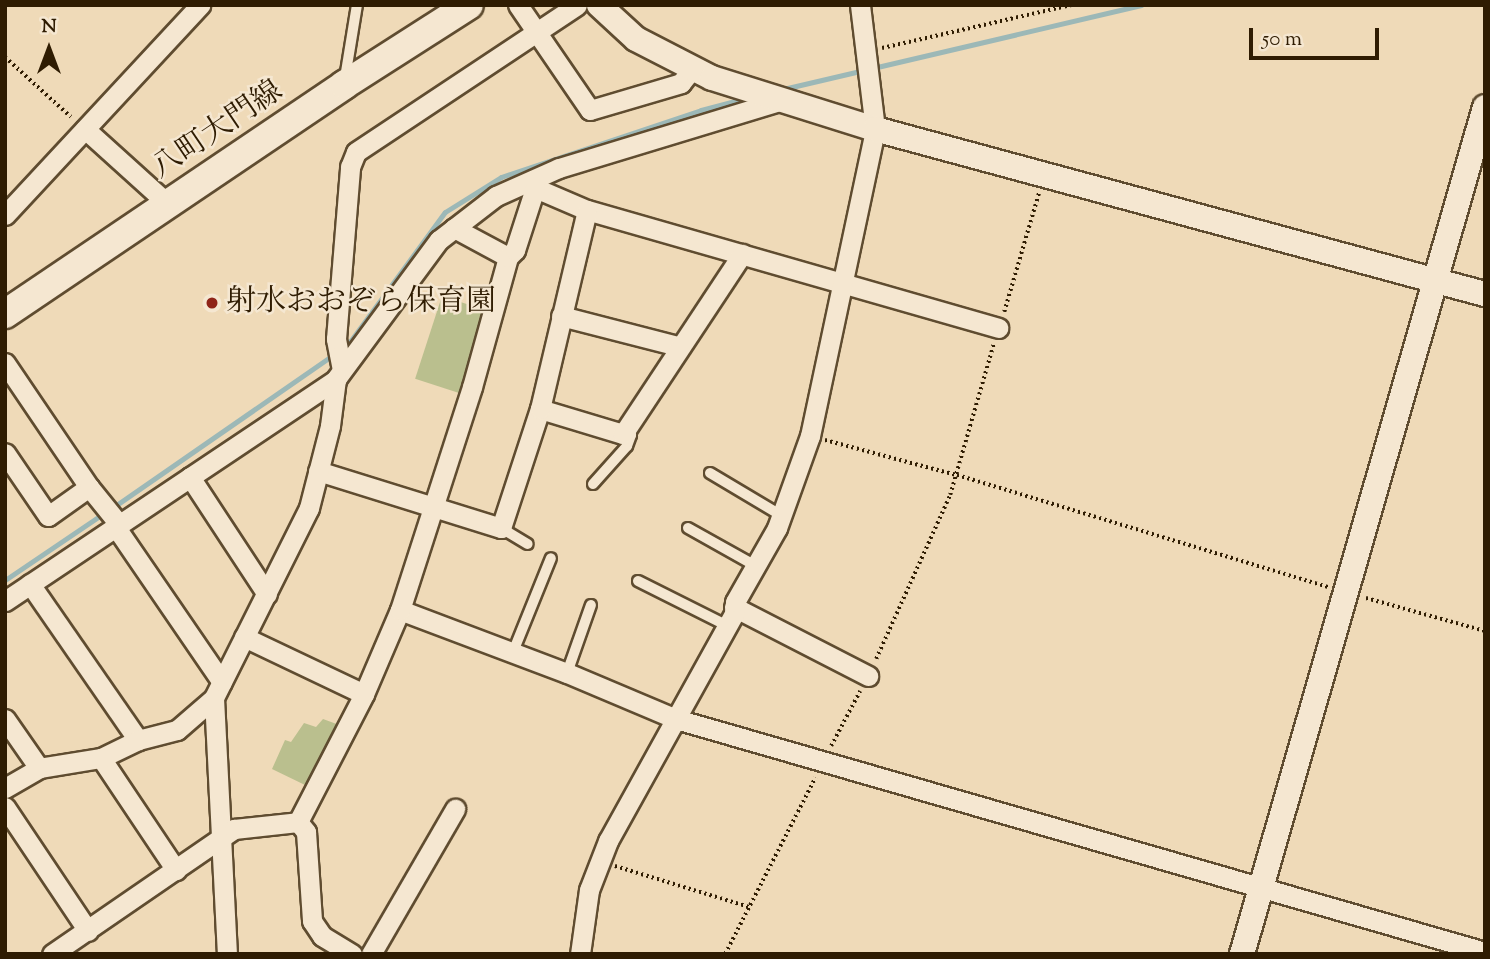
<!DOCTYPE html>
<meta charset="utf-8">
<style>
body{margin:0}
#map{position:relative;width:1490px;height:959px;overflow:hidden;background:#efdab8;font-family:"Sorts Mill Goudy","Noto Serif JP",serif}
div>[style]{position:absolute}
.green>*{inset:0;background:#babf8e;transform-origin:0 0}
.stream>*{height:5px;margin:-2.5px;padding:0 2.5px;transform-origin:2.5px;border-radius:2.5px;background:#9cb8b7}
.path>*{height:3.5px;margin-top:-1.75px;transform-origin:0;background:repeating-linear-gradient(90deg,#2f1c02 0 2px,transparent 0 5.5px)}
.roads{filter:drop-shadow(2px 0 #5f4c30) drop-shadow(-2px 0 #5f4c30) drop-shadow(0 2px #5f4c30) drop-shadow(0 -2px #5f4c30)}
.service>*{height:10px;margin:-5px;padding:0 5px;transform-origin:5px;border-radius:5px;background:#f5e7d1}
.minor>*{height:19px;margin:-9.5px;padding:0 9.5px;transform-origin:9.5px;border-radius:9.5px;background:#f5e7d1}
.tertiary>*{height:24px;margin:-12px;padding:0 12px;transform-origin:12px;border-radius:12px;background:#f5e7d1}
.secondary>*{height:28px;margin:-14px;padding:0 14px;transform-origin:14px;border-radius:14px;background:#f5e7d1}
.dots>*{width:19px;height:19px;translate:-50% -50%;box-sizing:border-box;border:4px solid #f5e7d1;border-radius:50%}
span{translate:-50% -50%;white-space:nowrap;text-align:center;line-height:1.15;-webkit-text-stroke:5px #f5e7d1;paint-order:stroke}
.street-label{font-size:30px;color:#2f1c02}
.poi-label{font-size:30px;color:#2f1c02}
.left{translate:0 -50%;text-align:left}
.frame{position:absolute;inset:0;border:7px solid #2f1c02;pointer-events:none}
.north{position:absolute;left:14px;top:14px;width:70px;height:70px;-webkit-text-stroke:5px #f5e7d1;paint-order:stroke;rotate:0deg;font-size:19px;font-weight:700;line-height:28px;text-align:center;color:#2f1c02}
.north::after{content:'';display:block;margin:auto;width:24px;height:32px;background:#2f1c02;clip-path:polygon(50% 0,100% 100%,50% 72%,0 100%)}
.scale{position:absolute;left:1249px;top:28px;width:130px;height:32px;box-sizing:border-box;border:4px solid #2f1c02;border-top:0;padding-left:9px;font-size:21px;line-height:24px;white-space:nowrap;color:#2f1c02;-webkit-text-stroke:5px #f5e7d1;paint-order:stroke}
</style>
<div id="map">
<div class="green">
<i style="left:442px;top:296px;width:47px;height:87px;rotate:18deg"></i>
<i style="clip-path:polygon(323px 719px,342px 726px,305px 785px,272px 769px,285px 740px,291px 742px,304px 723px,316px 727px)"></i>
</div>
<div class="stream">
<i style="left:779px;top:90px;width:372px;rotate:-13.2deg"></i>
<i style="left:342px;top:348px;width:9px;rotate:-36deg"></i>
<i style="left:349px;top:343px;width:162px;rotate:-53.8deg"></i>
<i style="left:445px;top:212px;width:66px;rotate:-32deg"></i>
<i style="left:501px;top:177px;width:211px;rotate:-18.5deg"></i>
<i style="left:701px;top:110px;width:47px;rotate:-14.9deg"></i>
<i style="left:112px;top:508px;width:270px;rotate:-34.7deg"></i>
<i style="left:5px;top:580px;width:120px;rotate:-34.1deg"></i>
</div>
<div class="path">
<i style="left:882px;top:48px;width:194px;rotate:-12.8deg"></i>
<i style="left:5px;top:57px;width:89px;rotate:42.3deg"></i>
<i style="left:1004px;top:312px;width:125px;rotate:-73.7deg"></i>
<i style="left:825px;top:440px;width:137px;rotate:14.9deg"></i>
<i style="left:957px;top:475px;width:388px;rotate:16.8deg"></i>
<i style="left:1366px;top:598px;width:123px;rotate:15.5deg"></i>
<i style="left:876px;top:659px;width:180px;rotate:-65.7deg"></i>
<i style="left:950px;top:495px;width:158px;rotate:-73.9deg"></i>
<i style="left:831px;top:746px;width:62px;rotate:-62.2deg"></i>
<i style="left:615px;top:866px;width:140px;rotate:17deg"></i>
<i style="left:725px;top:954px;width:198px;rotate:-62.9deg"></i>
</div>
<div class="roads">
<div class="service">
<i style="left:345px;top:78px;width:74px;rotate:-80.7deg"></i>
<i style="left:710px;top:473px;width:84px;rotate:30.8deg"></i>
<i style="left:593px;top:484px;width:51px;rotate:-48.2deg"></i>
<i style="left:627px;top:446px;width:12px;rotate:-70deg"></i>
<i style="left:631px;top:435px;width:4px;rotate:-124deg"></i>
<i style="left:501px;top:528px;width:31px;rotate:31deg"></i>
<i style="left:688px;top:528px;width:78px;rotate:29.2deg"></i>
<i style="left:638px;top:581px;width:101px;rotate:26.6deg"></i>
<i style="left:513px;top:652px;width:101px;rotate:-68deg"></i>
<i style="left:567px;top:673px;width:72px;rotate:-70.6deg"></i>
</div>
<div class="minor">
<i style="left:518px;top:5px;width:127px;rotate:55.6deg"></i>
<i style="left:590px;top:110px;width:95px;rotate:-16.5deg"></i>
<i style="left:681px;top:83px;width:18px;rotate:-52deg"></i>
<i style="left:85px;top:129px;width:113px;rotate:42.1deg"></i>
<i style="left:526px;top:184px;width:66px;rotate:23.1deg"></i>
<i style="left:587px;top:210px;width:428px;rotate:16deg"></i>
<i style="left:5px;top:215px;width:287px;rotate:-47.1deg"></i>
<i style="left:454px;top:228px;width:61px;rotate:28.2deg"></i>
<i style="left:561px;top:316px;width:121px;rotate:14.4deg"></i>
<i style="left:5px;top:363px;width:150px;rotate:55.9deg"></i>
<i style="left:89px;top:487px;width:50px;rotate:144.7deg"></i>
<i style="left:48px;top:516px;width:76px;rotate:-124.3deg"></i>
<i style="left:342px;top:370px;width:32px;rotate:-101deg"></i>
<i style="left:336px;top:339px;width:173px;rotate:-85.3deg"></i>
<i style="left:350px;top:167px;width:16px;rotate:-68deg"></i>
<i style="left:356px;top:152px;width:265px;rotate:-33.6deg"></i>
<i style="left:336px;top:379px;width:173px;rotate:-53.5deg"></i>
<i style="left:439px;top:240px;width:72px;rotate:-37.7deg"></i>
<i style="left:496px;top:196px;width:69px;rotate:-24deg"></i>
<i style="left:559px;top:168px;width:234px;rotate:-16.9deg"></i>
<i style="left:540px;top:409px;width:87px;rotate:16.8deg"></i>
<i style="left:623px;top:434px;width:216px;rotate:-56.5deg"></i>
<i style="left:318px;top:471px;width:192px;rotate:17.3deg"></i>
<i style="left:501px;top:528px;width:125px;rotate:-71.9deg"></i>
<i style="left:540px;top:409px;width:204px;rotate:-76.7deg"></i>
<i style="left:190px;top:477px;width:140px;rotate:56.7deg"></i>
<i style="left:89px;top:487px;width:46px;rotate:51.1deg"></i>
<i style="left:115px;top:526px;width:189px;rotate:55.6deg"></i>
<i style="left:30px;top:584px;width:190px;rotate:55.3deg"></i>
<i style="left:5px;top:601px;width:399px;rotate:-33.8deg"></i>
<i style="left:336px;top:379px;width:47px;rotate:97.3deg"></i>
<i style="left:330px;top:426px;width:85px;rotate:104.4deg"></i>
<i style="left:309px;top:508px;width:212px;rotate:116.6deg"></i>
<i style="left:734px;top:607px;width:151px;rotate:27.2deg"></i>
<i style="left:400px;top:610px;width:178px;rotate:20.7deg"></i>
<i style="left:567px;top:673px;width:118px;rotate:22.9deg"></i>
<i style="left:676px;top:719px;width:842px;rotate:16.07deg"></i>
<i style="left:244px;top:637px;width:133px;rotate:25.4deg"></i>
<i style="left:5px;top:719px;width:60px;rotate:55.2deg"></i>
<i style="left:101px;top:758px;width:135px;rotate:56.2deg"></i>
<i style="left:5px;top:788px;width:39px;rotate:-30deg"></i>
<i style="left:39px;top:768px;width:63px;rotate:-9.2deg"></i>
<i style="left:101px;top:758px;width:41px;rotate:-25.9deg"></i>
<i style="left:138px;top:740px;width:40px;rotate:-14.4deg"></i>
<i style="left:177px;top:730px;width:49px;rotate:-40.9deg"></i>
<i style="left:214px;top:698px;width:256px;rotate:87.1deg"></i>
<i style="left:5px;top:807px;width:149px;rotate:56.2deg"></i>
<i style="left:298px;top:822px;width:13px;rotate:51deg"></i>
<i style="left:306px;top:832px;width:89px;rotate:86.1deg"></i>
<i style="left:312px;top:921px;width:18px;rotate:56deg"></i>
<i style="left:322px;top:936px;width:35px;rotate:31deg"></i>
<i style="left:52px;top:954px;width:221px;rotate:-34.5deg"></i>
<i style="left:234px;top:829px;width:64px;rotate:-6.2deg"></i>
<i style="left:298px;top:822px;width:144px;rotate:-62.7deg"></i>
<i style="left:364px;top:694px;width:91px;rotate:-66.8deg"></i>
<i style="left:400px;top:610px;width:234px;rotate:-72.1deg"></i>
<i style="left:472px;top:387px;width:135px;rotate:-74.5deg"></i>
<i style="left:508px;top:257px;width:10px;rotate:-45deg"></i>
<i style="left:515px;top:250px;width:65px;rotate:-72.1deg"></i>
<i style="left:371px;top:954px;width:168px;rotate:-59.9deg"></i>
<i style="left:580px;top:954px;width:65px;rotate:-82deg"></i>
<i style="left:589px;top:890px;width:53px;rotate:-68.8deg"></i>
<i style="left:608px;top:841px;width:260px;rotate:-61deg"></i>
<i style="left:734px;top:614px;width:12px;rotate:-85deg"></i>
<i style="left:735px;top:602px;width:85px;rotate:-60.4deg"></i>
<i style="left:777px;top:528px;width:98px;rotate:-70.3deg"></i>
<i style="left:810px;top:436px;width:314px;rotate:-78deg"></i>
<i style="left:875px;top:129px;width:125px;rotate:-96.9deg"></i>
</div>
<div class="tertiary">
<i style="left:599px;top:5px;width:50px;rotate:42.6deg"></i>
<i style="left:636px;top:39px;width:85px;rotate:27.2deg"></i>
<i style="left:712px;top:78px;width:171px;rotate:17.4deg"></i>
<i style="left:875px;top:129px;width:632px;rotate:15.14deg"></i>
<i style="left:1242px;top:954px;width:881px;rotate:-73.99deg"></i>
</div>
<div class="secondary">
<i style="left:5px;top:314px;width:409px;rotate:-34deg"></i>
<i style="left:344px;top:85px;width:148px;rotate:-32.6deg"></i>
</div>
</div>
<div class="dots">
<i style="left:212px;top:303px;background:#8f2418"></i>
</div>
<div class="street-label">
<span style="left:218px;top:131px;rotate:-34deg">八町大門線</span>
</div>
<div class="poi-label">
<span class="left" style="left:226px;top:303px">射水おおぞら保育園</span>
</div>
<div class="frame"></div>
<div class="north">N</div>
<div class="scale">50 m</div>
</div>
